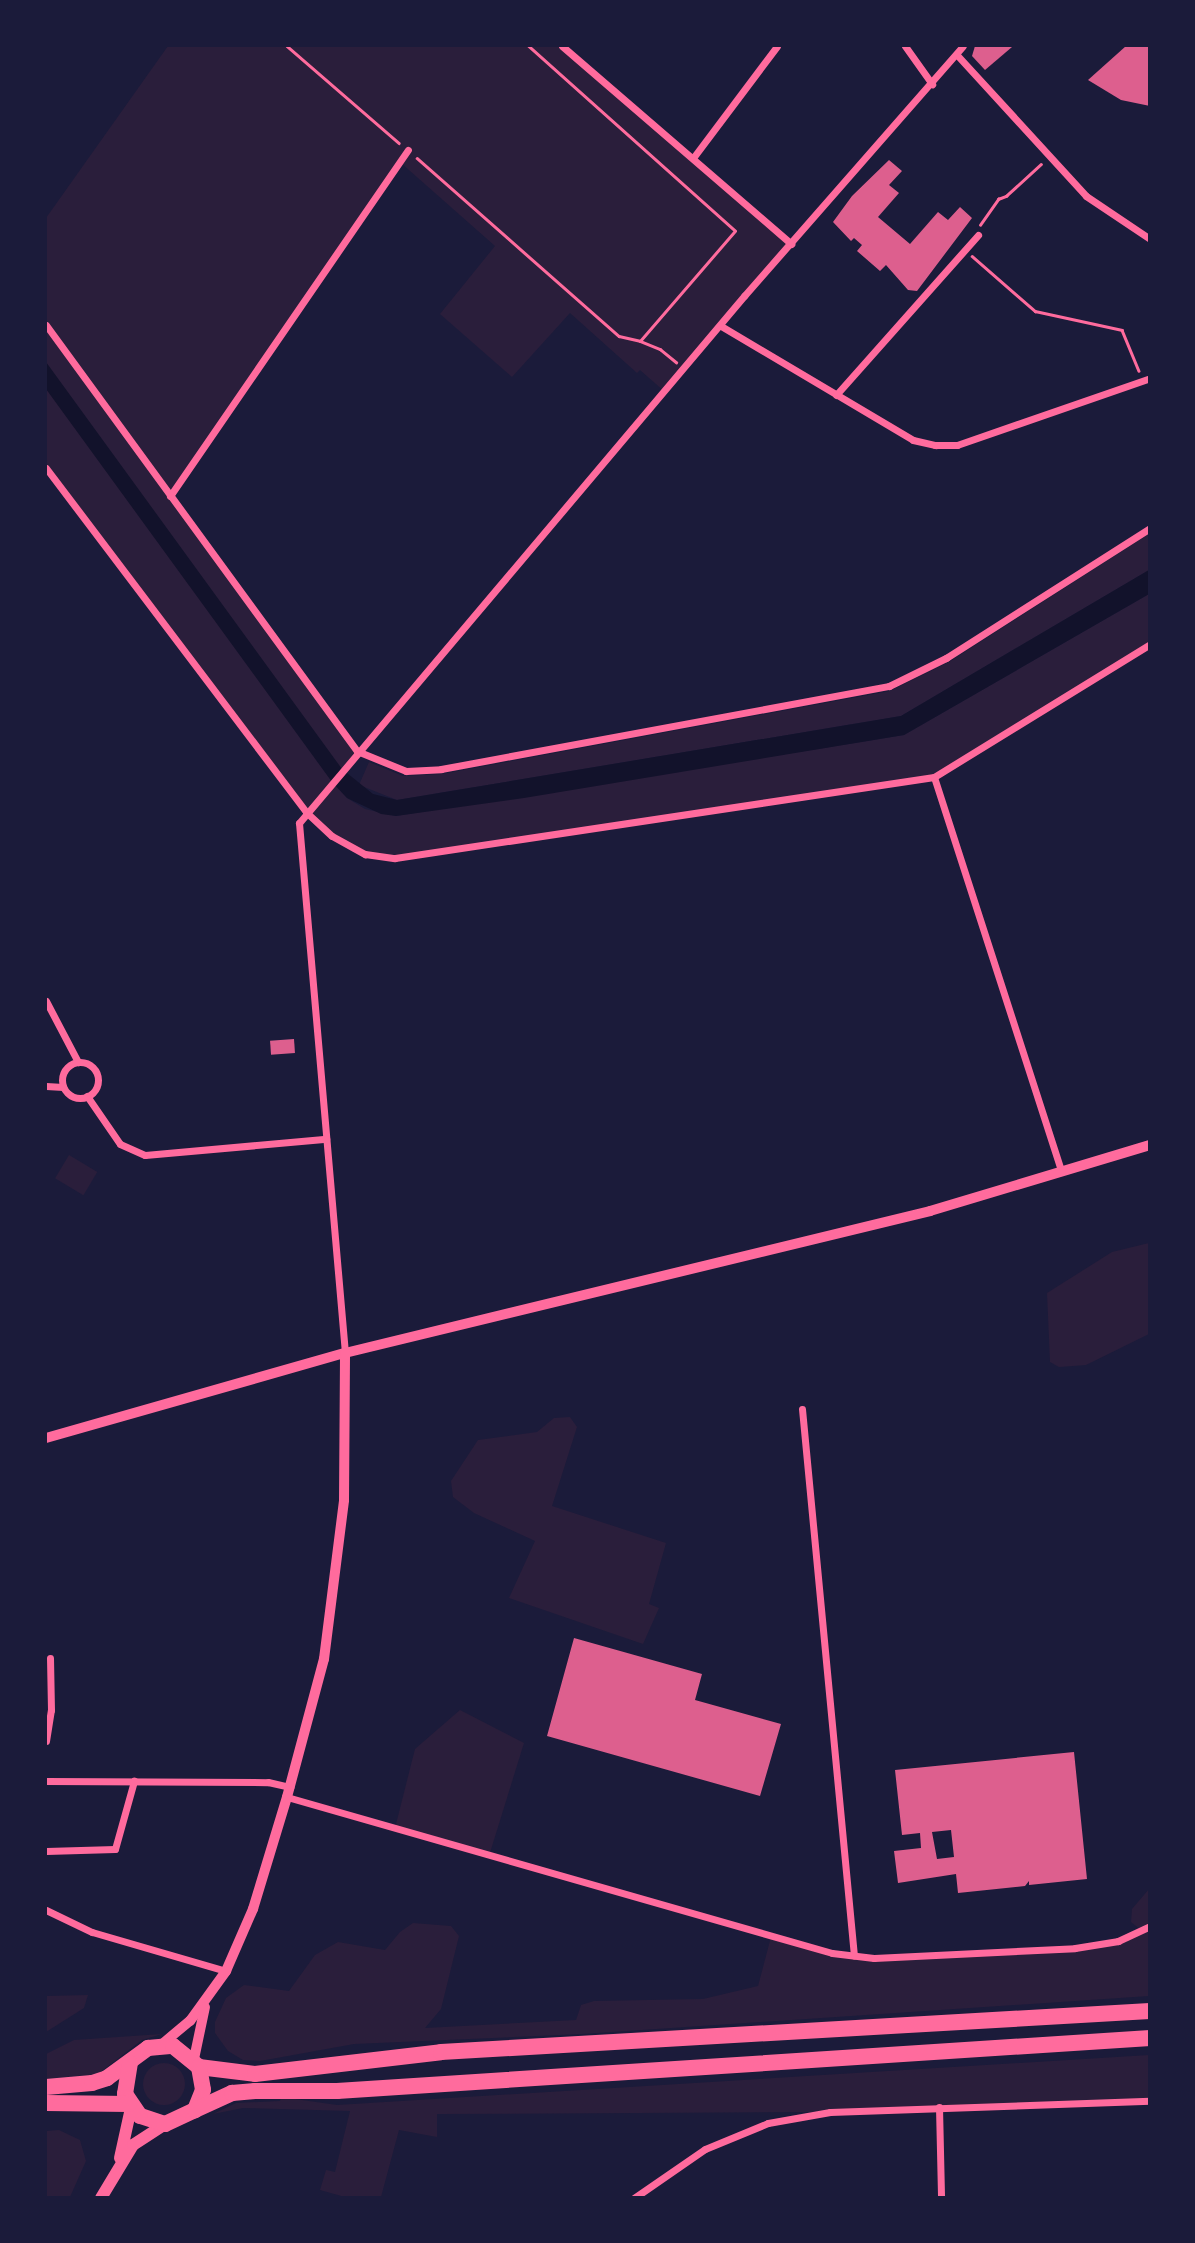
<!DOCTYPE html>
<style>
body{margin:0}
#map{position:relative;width:1195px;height:2243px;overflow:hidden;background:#1b1b3a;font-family:"Fira Sans Condensed",sans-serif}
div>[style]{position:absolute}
.green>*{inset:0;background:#2a1e3b;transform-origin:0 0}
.round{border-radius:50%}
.water>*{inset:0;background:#12122b}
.building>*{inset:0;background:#dd5f8e;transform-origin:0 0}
.path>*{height:2.5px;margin:-1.25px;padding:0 1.25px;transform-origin:1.25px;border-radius:1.25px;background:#ff6b9d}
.minor>*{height:7px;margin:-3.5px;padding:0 3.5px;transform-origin:3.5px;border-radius:3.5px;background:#ff6b9d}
.minor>.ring{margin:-3.5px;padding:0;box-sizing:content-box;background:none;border:7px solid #ff6b9d;border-radius:50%}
.tertiary>*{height:10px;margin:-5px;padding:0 5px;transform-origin:5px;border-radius:5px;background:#ff6b9d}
.secondary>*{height:12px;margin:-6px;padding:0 6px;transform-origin:6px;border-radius:6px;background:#ff6b9d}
.trunk>*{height:16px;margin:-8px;padding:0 8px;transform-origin:8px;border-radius:8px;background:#ff6b9d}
span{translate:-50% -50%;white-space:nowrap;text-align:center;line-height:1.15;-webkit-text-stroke:5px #1b1b3a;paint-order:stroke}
.frame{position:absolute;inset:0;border:47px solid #1b1b3a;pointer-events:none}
</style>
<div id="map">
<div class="green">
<i style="clip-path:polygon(168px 46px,562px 46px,791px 244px,665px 392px,640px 370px,637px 373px,570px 313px,512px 377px,440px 314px,495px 246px,401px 163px,170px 496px,357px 751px,332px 781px,347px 798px,365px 809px,396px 816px,904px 735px,1149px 594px,1149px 644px,934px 777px,395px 858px,365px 854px,332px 836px,306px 812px,46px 468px,46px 218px)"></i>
<i style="clip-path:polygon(1149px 534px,1149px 570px,901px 716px,397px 800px,359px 785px,369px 762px,403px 776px,442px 774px,890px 691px,949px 662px)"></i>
<i style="left:69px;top:1155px;width:33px;height:27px;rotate:31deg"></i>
<i style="clip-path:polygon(1149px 1243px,1149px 1334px,1086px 1365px,1059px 1367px,1050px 1362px,1047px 1293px,1112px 1252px)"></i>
<i style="clip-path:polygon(570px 1417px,577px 1427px,552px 1506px,666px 1543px,649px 1604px,659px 1608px,643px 1644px,509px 1598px,535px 1541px,474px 1513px,453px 1497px,451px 1481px,478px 1440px,537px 1432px,554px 1418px)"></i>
<i style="clip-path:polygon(460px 1710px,524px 1743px,489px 1856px,395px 1828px,415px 1749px)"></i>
<i style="clip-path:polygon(1149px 1889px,1149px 1996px,582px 2034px,354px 2044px,260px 2061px,243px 2060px,228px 2051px,215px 2033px,215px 2022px,226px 1998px,244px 1985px,289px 1991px,315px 1955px,338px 1942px,385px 1950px,400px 1932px,413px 1923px,451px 1926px,459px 1936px,441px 2009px,425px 2028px,576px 2020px,581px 2005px,594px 2001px,703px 1999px,758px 1986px,771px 1937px,874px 1958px,1098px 1945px,1141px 1930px,1131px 1922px,1132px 1909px)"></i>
<i style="clip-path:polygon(88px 1995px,84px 2008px,46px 2032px,46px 1996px)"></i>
<i style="clip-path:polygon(162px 2034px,142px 2040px,98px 2074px,46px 2079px,46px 2054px,74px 2040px)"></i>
<i style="clip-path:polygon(1149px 2055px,1149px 2101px,830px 2112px,437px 2114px,437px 2137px,399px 2130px,381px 2197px,345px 2197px,320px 2190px,326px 2170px,335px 2172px,350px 2111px,243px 2108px,213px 2114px,236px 2103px,280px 2101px,281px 2097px,337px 2105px)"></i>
<i class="round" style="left:143px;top:2063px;width:42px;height:42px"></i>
<i style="clip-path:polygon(59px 2130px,80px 2140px,86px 2161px,70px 2197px,46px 2197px,46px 2131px)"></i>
</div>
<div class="water">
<i style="clip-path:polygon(46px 362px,342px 769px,373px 794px,397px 800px,901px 716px,1149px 570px,1149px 594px,904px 735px,524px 798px,396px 816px,381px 814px,347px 798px,332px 782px,46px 389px)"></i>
</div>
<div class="building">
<i style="clip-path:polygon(975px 46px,1011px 46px,1012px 47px,985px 70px,972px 56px)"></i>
<i style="clip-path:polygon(1126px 46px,1150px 46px,1150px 106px,1121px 100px,1088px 80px)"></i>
<i style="clip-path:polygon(889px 160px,902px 171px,889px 185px,899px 193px,878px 217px,910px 244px,938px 212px,948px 220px,960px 207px,972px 218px,917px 291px,908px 290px,886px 265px,880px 271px,857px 251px,862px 245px,854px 238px,851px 241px,833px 222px,852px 196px)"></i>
<i style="left:294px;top:1039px;width:14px;height:24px;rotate:86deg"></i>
<i style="clip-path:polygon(574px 1638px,702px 1674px,695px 1700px,781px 1724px,760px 1796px,547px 1736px)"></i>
<i style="clip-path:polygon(evenodd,1074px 1752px,1087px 1879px,1029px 1885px,1029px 1881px,1025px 1886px,958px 1893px,956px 1874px,898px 1883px,894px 1851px,921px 1848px,920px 1833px,902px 1835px,895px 1770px,1074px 1752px,951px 1830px,954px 1857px,937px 1859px,932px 1832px,951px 1830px)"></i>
</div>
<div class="path">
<i style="left:287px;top:46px;width:148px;rotate:40.9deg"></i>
<i style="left:417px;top:158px;width:269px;rotate:41.4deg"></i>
<i style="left:619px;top:336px;width:22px;rotate:13deg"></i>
<i style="left:640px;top:341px;width:145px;rotate:-49.2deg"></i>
<i style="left:735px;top:231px;width:278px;rotate:-138.2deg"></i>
<i style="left:980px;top:225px;width:32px;rotate:-55deg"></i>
<i style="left:998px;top:199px;width:9px;rotate:-21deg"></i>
<i style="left:1006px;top:196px;width:47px;rotate:-42.4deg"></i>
<i style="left:972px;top:256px;width:84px;rotate:41.1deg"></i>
<i style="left:1035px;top:311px;width:89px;rotate:12.3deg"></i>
<i style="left:1122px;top:330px;width:44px;rotate:67.5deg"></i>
<i style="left:640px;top:341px;width:22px;rotate:22deg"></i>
<i style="left:660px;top:349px;width:21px;rotate:39deg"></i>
</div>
<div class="minor">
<i style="left:562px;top:46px;width:303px;rotate:40.8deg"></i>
<i style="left:905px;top:46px;width:47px;rotate:54.6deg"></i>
<i style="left:957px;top:55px;width:191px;rotate:47.5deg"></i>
<i style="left:1086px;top:196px;width:77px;rotate:33.9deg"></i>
<i style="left:693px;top:158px;width:140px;rotate:-53.1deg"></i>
<i style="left:46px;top:325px;width:527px;rotate:53.87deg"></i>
<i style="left:357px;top:751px;width:53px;rotate:22.2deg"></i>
<i style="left:406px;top:771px;width:35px;rotate:-3deg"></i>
<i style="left:441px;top:769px;width:456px;rotate:-10.5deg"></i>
<i style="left:889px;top:686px;width:64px;rotate:-26.2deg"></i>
<i style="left:946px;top:658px;width:242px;rotate:-32.5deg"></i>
<i style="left:721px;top:326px;width:223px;rotate:30.7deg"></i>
<i style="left:913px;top:440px;width:23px;rotate:13deg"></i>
<i style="left:935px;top:445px;width:22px"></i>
<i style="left:957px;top:445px;width:204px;rotate:-19.1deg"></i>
<i style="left:836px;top:395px;width:214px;rotate:-48.4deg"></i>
<i style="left:46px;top:468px;width:431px;rotate:52.9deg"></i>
<i style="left:306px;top:812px;width:35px;rotate:43deg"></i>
<i style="left:332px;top:836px;width:38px;rotate:29deg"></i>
<i style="left:365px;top:854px;width:30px;rotate:8deg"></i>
<i style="left:395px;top:858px;width:545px;rotate:-8.55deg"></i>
<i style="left:934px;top:777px;width:254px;rotate:-31.6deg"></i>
<i style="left:170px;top:496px;width:420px;rotate:-55.5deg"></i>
<i style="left:934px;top:777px;width:414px;rotate:72.1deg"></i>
<i style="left:46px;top:1001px;width:69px;rotate:62.3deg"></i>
<i class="ring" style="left:62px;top:1062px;width:29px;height:29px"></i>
<i style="left:46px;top:1086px;width:17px;rotate:3deg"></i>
<i style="left:87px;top:1096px;width:58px;rotate:55.5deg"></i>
<i style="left:120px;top:1144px;width:27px;rotate:24deg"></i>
<i style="left:145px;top:1155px;width:182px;rotate:-5.1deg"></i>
<i style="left:345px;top:1353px;width:532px;rotate:-94.96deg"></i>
<i style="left:299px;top:823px;width:690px;rotate:-49.82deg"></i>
<i style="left:744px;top:296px;width:332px;rotate:-48.8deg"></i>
<i style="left:802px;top:1409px;width:549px;rotate:84.57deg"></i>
<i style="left:46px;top:1741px;width:31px;rotate:-81deg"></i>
<i style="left:51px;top:1710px;width:52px;rotate:-91.1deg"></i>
<i style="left:46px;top:1781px;width:222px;rotate:0.3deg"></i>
<i style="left:268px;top:1782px;width:23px;rotate:13deg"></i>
<i style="left:287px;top:1797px;width:567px;rotate:15.97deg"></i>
<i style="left:832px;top:1953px;width:42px;rotate:6.8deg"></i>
<i style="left:874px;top:1958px;width:201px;rotate:-2.8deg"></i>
<i style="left:1075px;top:1948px;width:44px;rotate:-9.2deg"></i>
<i style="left:1118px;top:1941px;width:35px;rotate:-25deg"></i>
<i style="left:46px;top:1851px;width:69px;rotate:-1.7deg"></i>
<i style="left:115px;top:1849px;width:71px;rotate:-74.4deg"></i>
<i style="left:46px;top:1910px;width:51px;rotate:25.6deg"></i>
<i style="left:92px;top:1932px;width:140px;rotate:16.2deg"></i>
<i style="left:939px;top:2107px;width:91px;rotate:88.7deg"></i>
<i style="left:634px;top:2198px;width:86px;rotate:-34.6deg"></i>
<i style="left:705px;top:2149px;width:68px;rotate:-22.4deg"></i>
<i style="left:768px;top:2123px;width:63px;rotate:-10.1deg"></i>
<i style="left:830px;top:2112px;width:320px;rotate:-2deg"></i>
</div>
<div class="tertiary">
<i style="left:46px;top:1438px;width:311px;rotate:-15.9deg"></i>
<i style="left:345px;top:1353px;width:602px;rotate:-13.64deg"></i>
<i style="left:930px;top:1211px;width:230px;rotate:-16.7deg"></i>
<i style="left:161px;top:2045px;width:38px;rotate:-40deg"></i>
<i style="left:190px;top:2021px;width:62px;rotate:-54.2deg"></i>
<i style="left:226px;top:1971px;width:68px;rotate:-66.5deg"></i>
<i style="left:253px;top:1909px;width:117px;rotate:-73.1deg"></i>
<i style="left:287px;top:1797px;width:143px;rotate:-75deg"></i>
<i style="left:324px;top:1659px;width:160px;rotate:-82.8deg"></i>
<i style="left:344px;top:1500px;width:147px;rotate:-89.6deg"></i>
<i style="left:194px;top:2059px;width:53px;rotate:-78.1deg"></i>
</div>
<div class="secondary">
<i style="left:120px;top:2158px;width:51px;rotate:-77.6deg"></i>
<i style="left:101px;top:2198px;width:62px;rotate:-58.9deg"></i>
<i style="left:133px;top:2145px;width:38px;rotate:-33deg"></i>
</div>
<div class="trunk">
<i style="left:199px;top:2067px;width:56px;rotate:7.1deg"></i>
<i style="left:255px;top:2074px;width:187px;rotate:-6.7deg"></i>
<i style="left:441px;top:2052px;width:710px;rotate:-3.31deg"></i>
<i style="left:46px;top:2087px;width:46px;rotate:-5deg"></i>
<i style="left:92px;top:2083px;width:16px;rotate:-18deg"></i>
<i style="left:107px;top:2078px;width:51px;rotate:-36.2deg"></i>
<i style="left:148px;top:2048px;width:25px;rotate:-5deg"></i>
<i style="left:173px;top:2046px;width:33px;rotate:39deg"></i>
<i style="left:199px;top:2067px;width:23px;rotate:80deg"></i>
<i style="left:203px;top:2090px;width:22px;rotate:112deg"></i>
<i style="left:195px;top:2110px;width:33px;rotate:155deg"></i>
<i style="left:165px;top:2124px;width:26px;rotate:-162deg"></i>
<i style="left:140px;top:2116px;width:27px;rotate:-124deg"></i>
<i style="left:125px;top:2094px;width:31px;rotate:-81deg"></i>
<i style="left:46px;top:2103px;width:83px;rotate:0.7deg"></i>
<i style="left:195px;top:2110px;width:41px;rotate:-24.7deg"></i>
<i style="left:232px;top:2093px;width:23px;rotate:-5deg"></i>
<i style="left:255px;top:2091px;width:82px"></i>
<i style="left:337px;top:2091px;width:815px;rotate:-3.73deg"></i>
</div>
<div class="frame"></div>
</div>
